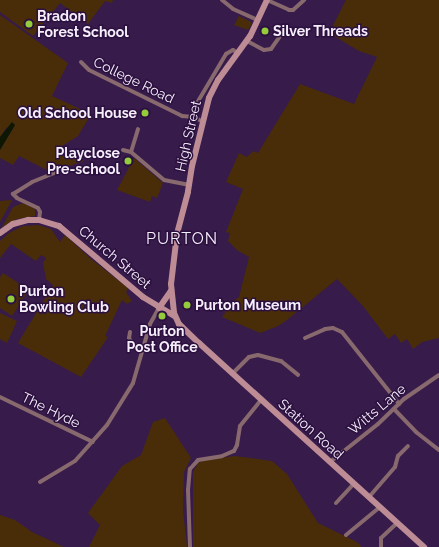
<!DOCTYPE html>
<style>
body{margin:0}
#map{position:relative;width:439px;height:547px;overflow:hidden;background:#361b4b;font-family:Raleway,sans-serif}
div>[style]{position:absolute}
.green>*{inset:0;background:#492d09}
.water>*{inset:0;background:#0d1701}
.street>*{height:4px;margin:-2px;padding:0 2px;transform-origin:2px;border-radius:2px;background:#88696e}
.secondary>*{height:6px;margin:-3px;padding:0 3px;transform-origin:3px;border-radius:3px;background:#bd8c94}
.dots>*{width:11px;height:11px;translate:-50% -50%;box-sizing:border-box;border:2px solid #2c103f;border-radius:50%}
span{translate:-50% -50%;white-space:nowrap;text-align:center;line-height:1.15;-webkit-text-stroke:3px #2c103f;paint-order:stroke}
.poi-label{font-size:14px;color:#f5eefb;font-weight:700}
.left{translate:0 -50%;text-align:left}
.right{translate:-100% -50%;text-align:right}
.street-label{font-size:14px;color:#f5eefb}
.quarter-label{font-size:16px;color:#f5eefb;letter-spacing:1px}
</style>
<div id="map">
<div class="green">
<i style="clip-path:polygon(0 0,113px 0,112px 3px,105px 1px,88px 24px,60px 3px,33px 36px,0 12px)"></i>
<i style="clip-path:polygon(346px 0,439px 0,439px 338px,422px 342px,413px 349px,407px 339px,401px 343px,395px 334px,388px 339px,363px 306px,337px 279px,287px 320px,278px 326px,260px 333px,222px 317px,225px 313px,226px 307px,239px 297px,249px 257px,237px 250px,228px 241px,230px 233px,226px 232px,243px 189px,226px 182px,239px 153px,247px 157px,253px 151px,258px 153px,300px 84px,354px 104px,377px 57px,359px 51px,329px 33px)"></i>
<i style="clip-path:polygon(0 15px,68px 63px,52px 96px,91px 114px,78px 136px,59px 148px,84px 161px,51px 172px,19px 156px,13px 165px,0 158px,0 150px,15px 125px,6px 128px,0 137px)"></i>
<i style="clip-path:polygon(239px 16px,251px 22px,251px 25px,248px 30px,234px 25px)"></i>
<i style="clip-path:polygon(134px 158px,163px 183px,157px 198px,152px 196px,150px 202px,117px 190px)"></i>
<i style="clip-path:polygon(12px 200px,0 222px,0 201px)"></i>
<i style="clip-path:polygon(23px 203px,34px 208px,35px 210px,35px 216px,17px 219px,2px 227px,13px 207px)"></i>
<i style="clip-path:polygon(38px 225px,51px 229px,60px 242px,65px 235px,91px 259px,128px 288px,126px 292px,132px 301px,127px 304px,122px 300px,105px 336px,108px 337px,81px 377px,18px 343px,53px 285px,46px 279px,43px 263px,46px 258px,41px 255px,36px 261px,11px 244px,0 258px,0 241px,9px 233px,23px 226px)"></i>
<i style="clip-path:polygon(3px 273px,29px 290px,12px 316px,0 308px,0 277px)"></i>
<i style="clip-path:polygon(0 313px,17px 321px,7px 343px,0 339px)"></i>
<i style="clip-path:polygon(165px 418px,191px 458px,184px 472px,183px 511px,187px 547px,89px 547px,100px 525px,88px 513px,122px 466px,141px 455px,153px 422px)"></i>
<i style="clip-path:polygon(235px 456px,272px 461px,287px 474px,318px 523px,357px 542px,362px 547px,193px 547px,193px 472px,198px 463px,206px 460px)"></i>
<i style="clip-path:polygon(0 515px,15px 520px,32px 532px,64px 547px,0 547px)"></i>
</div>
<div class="water">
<i style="clip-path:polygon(12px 122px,15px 125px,0 150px,0 137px)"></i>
</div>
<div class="street">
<i style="left:222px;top:0;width:14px;rotate:39deg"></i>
<i style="left:233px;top:9px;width:27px;rotate:24deg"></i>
<i style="left:267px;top:0;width:24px;rotate:24deg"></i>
<i style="left:289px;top:10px;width:4px"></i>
<i style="left:293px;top:10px;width:15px;rotate:-42deg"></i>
<i style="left:247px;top:41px;width:19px;rotate:28deg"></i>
<i style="left:264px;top:50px;width:7px;rotate:-8deg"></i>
<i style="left:271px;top:49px;width:24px;rotate:-55deg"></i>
<i style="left:81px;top:62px;width:11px;rotate:45deg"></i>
<i style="left:89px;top:70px;width:104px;rotate:26.3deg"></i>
<i style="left:182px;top:116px;width:12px;rotate:5deg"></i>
<i style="left:194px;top:117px;width:10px;rotate:29deg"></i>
<i style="left:194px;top:117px;width:7px;rotate:-90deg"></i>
<i style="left:194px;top:110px;width:8px;rotate:-67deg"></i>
<i style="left:197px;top:103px;width:57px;rotate:-59.4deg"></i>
<i style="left:226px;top:54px;width:8px;rotate:-30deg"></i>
<i style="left:233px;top:50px;width:6px;rotate:31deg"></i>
<i style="left:123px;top:150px;width:8px;rotate:14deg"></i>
<i style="left:131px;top:152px;width:24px;rotate:-73deg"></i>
<i style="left:131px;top:152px;width:43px;rotate:40.3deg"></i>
<i style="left:164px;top:180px;width:26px;rotate:11deg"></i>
<i style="left:39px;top:220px;width:8px;rotate:-83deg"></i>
<i style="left:40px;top:212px;width:4px;rotate:-117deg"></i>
<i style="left:38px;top:208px;width:23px;rotate:-155deg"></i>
<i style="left:17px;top:198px;width:6px;rotate:-135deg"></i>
<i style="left:13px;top:194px;width:22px;rotate:-32deg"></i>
<i style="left:32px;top:182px;width:24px;rotate:-22deg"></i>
<i style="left:130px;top:332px;width:6px;rotate:99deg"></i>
<i style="left:129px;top:338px;width:6px;rotate:59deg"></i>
<i style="left:132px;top:343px;width:13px;rotate:29deg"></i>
<i style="left:305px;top:338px;width:22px;rotate:-24deg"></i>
<i style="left:325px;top:329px;width:8px;rotate:-7deg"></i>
<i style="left:333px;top:328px;width:10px;rotate:24deg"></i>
<i style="left:342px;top:332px;width:92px;rotate:51.6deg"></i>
<i style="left:232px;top:374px;width:24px;rotate:-45deg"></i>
<i style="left:249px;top:357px;width:9px;rotate:-13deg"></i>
<i style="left:258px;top:355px;width:24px;rotate:15deg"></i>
<i style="left:281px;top:361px;width:22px;rotate:39deg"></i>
<i style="left:0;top:397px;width:103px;rotate:25.8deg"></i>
<i style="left:394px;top:409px;width:32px;rotate:46deg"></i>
<i style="left:416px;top:432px;width:29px;rotate:38deg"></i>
<i style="left:330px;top:462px;width:61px;rotate:-38.4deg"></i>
<i style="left:378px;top:424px;width:36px;rotate:-44deg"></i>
<i style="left:404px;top:399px;width:42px;rotate:-34.4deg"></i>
<i style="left:40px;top:482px;width:41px;rotate:-31deg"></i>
<i style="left:75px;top:461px;width:48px;rotate:-48.4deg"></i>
<i style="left:107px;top:425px;width:49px;rotate:-58.2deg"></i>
<i style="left:133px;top:383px;width:61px;rotate:-73.9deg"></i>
<i style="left:150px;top:324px;width:18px;rotate:-61deg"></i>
<i style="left:369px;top:497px;width:40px;rotate:-49deg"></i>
<i style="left:395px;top:467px;width:11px;rotate:-75deg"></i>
<i style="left:398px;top:456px;width:14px;rotate:-45deg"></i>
<i style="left:336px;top:503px;width:26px;rotate:-47deg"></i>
<i style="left:346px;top:535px;width:44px;rotate:-39.5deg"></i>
<i style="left:190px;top:547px;width:57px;rotate:-92deg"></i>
<i style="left:188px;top:490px;width:21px;rotate:-85deg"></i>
<i style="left:190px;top:469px;width:12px;rotate:-48deg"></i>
<i style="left:198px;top:460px;width:24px;rotate:-9deg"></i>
<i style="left:222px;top:456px;width:13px;rotate:-23deg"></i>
<i style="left:234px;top:451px;width:7px;rotate:-63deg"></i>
<i style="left:237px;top:445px;width:19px;rotate:-81deg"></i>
<i style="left:240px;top:426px;width:33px;rotate:-51deg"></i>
<i style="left:381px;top:547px;width:9px;rotate:-90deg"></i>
<i style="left:381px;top:538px;width:22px;rotate:-43deg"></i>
</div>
<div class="secondary">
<i style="left:267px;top:0;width:40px;rotate:115deg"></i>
<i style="left:250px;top:36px;width:54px;rotate:126deg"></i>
<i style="left:218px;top:80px;width:20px;rotate:117deg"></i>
<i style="left:209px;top:98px;width:70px;rotate:104deg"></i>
<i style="left:192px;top:166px;width:26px;rotate:99deg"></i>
<i style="left:188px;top:192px;width:43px;rotate:104.7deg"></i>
<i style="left:177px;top:234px;width:50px;rotate:96.8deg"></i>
<i style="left:171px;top:284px;width:29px;rotate:84deg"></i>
<i style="left:174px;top:313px;width:12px;rotate:66deg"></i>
<i style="left:179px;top:324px;width:28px;rotate:44deg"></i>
<i style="left:199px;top:343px;width:304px;rotate:42.2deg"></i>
<i style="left:0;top:233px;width:16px;rotate:-35deg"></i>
<i style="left:13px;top:224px;width:16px;rotate:-15deg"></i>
<i style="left:28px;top:220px;width:11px"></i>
<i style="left:39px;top:220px;width:21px;rotate:17deg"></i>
<i style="left:59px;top:226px;width:110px;rotate:40.2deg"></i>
<i style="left:143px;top:297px;width:37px;rotate:31deg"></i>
<i style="left:159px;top:308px;width:21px;rotate:-55deg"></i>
</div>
<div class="dots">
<i style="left:29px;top:24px;background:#95cc3b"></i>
<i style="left:265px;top:31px;background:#95cc3b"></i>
<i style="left:145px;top:113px;background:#95cc3b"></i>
<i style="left:128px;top:161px;background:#95cc3b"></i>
<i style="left:11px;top:299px;background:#95cc3b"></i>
<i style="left:187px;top:305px;background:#95cc3b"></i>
<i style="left:162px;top:316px;background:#95cc3b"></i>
</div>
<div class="poi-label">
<span class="left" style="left:37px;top:24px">Bradon<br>Forest School</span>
<span class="left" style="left:273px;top:31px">Silver Threads</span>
<span class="right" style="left:137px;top:113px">Old School House</span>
<span class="right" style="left:120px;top:161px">Playclose<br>Pre-school</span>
<span class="left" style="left:19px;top:299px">Purton<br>Bowling Club</span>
<span class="left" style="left:195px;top:305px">Purton Museum</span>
<span style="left:162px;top:339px">Purton<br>Post Office</span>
</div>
<div class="street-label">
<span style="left:134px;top:80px;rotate:26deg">College Road</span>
<span style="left:188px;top:136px;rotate:-77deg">High Street</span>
<span style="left:115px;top:257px;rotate:40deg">Church Street</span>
<span style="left:377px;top:409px;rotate:-40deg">Witts Lane</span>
<span style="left:51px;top:410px;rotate:26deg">The Hyde</span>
<span style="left:311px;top:429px;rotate:42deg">Station Road</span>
</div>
<div class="quarter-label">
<span style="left:182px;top:239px">PURTON</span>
</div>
</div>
